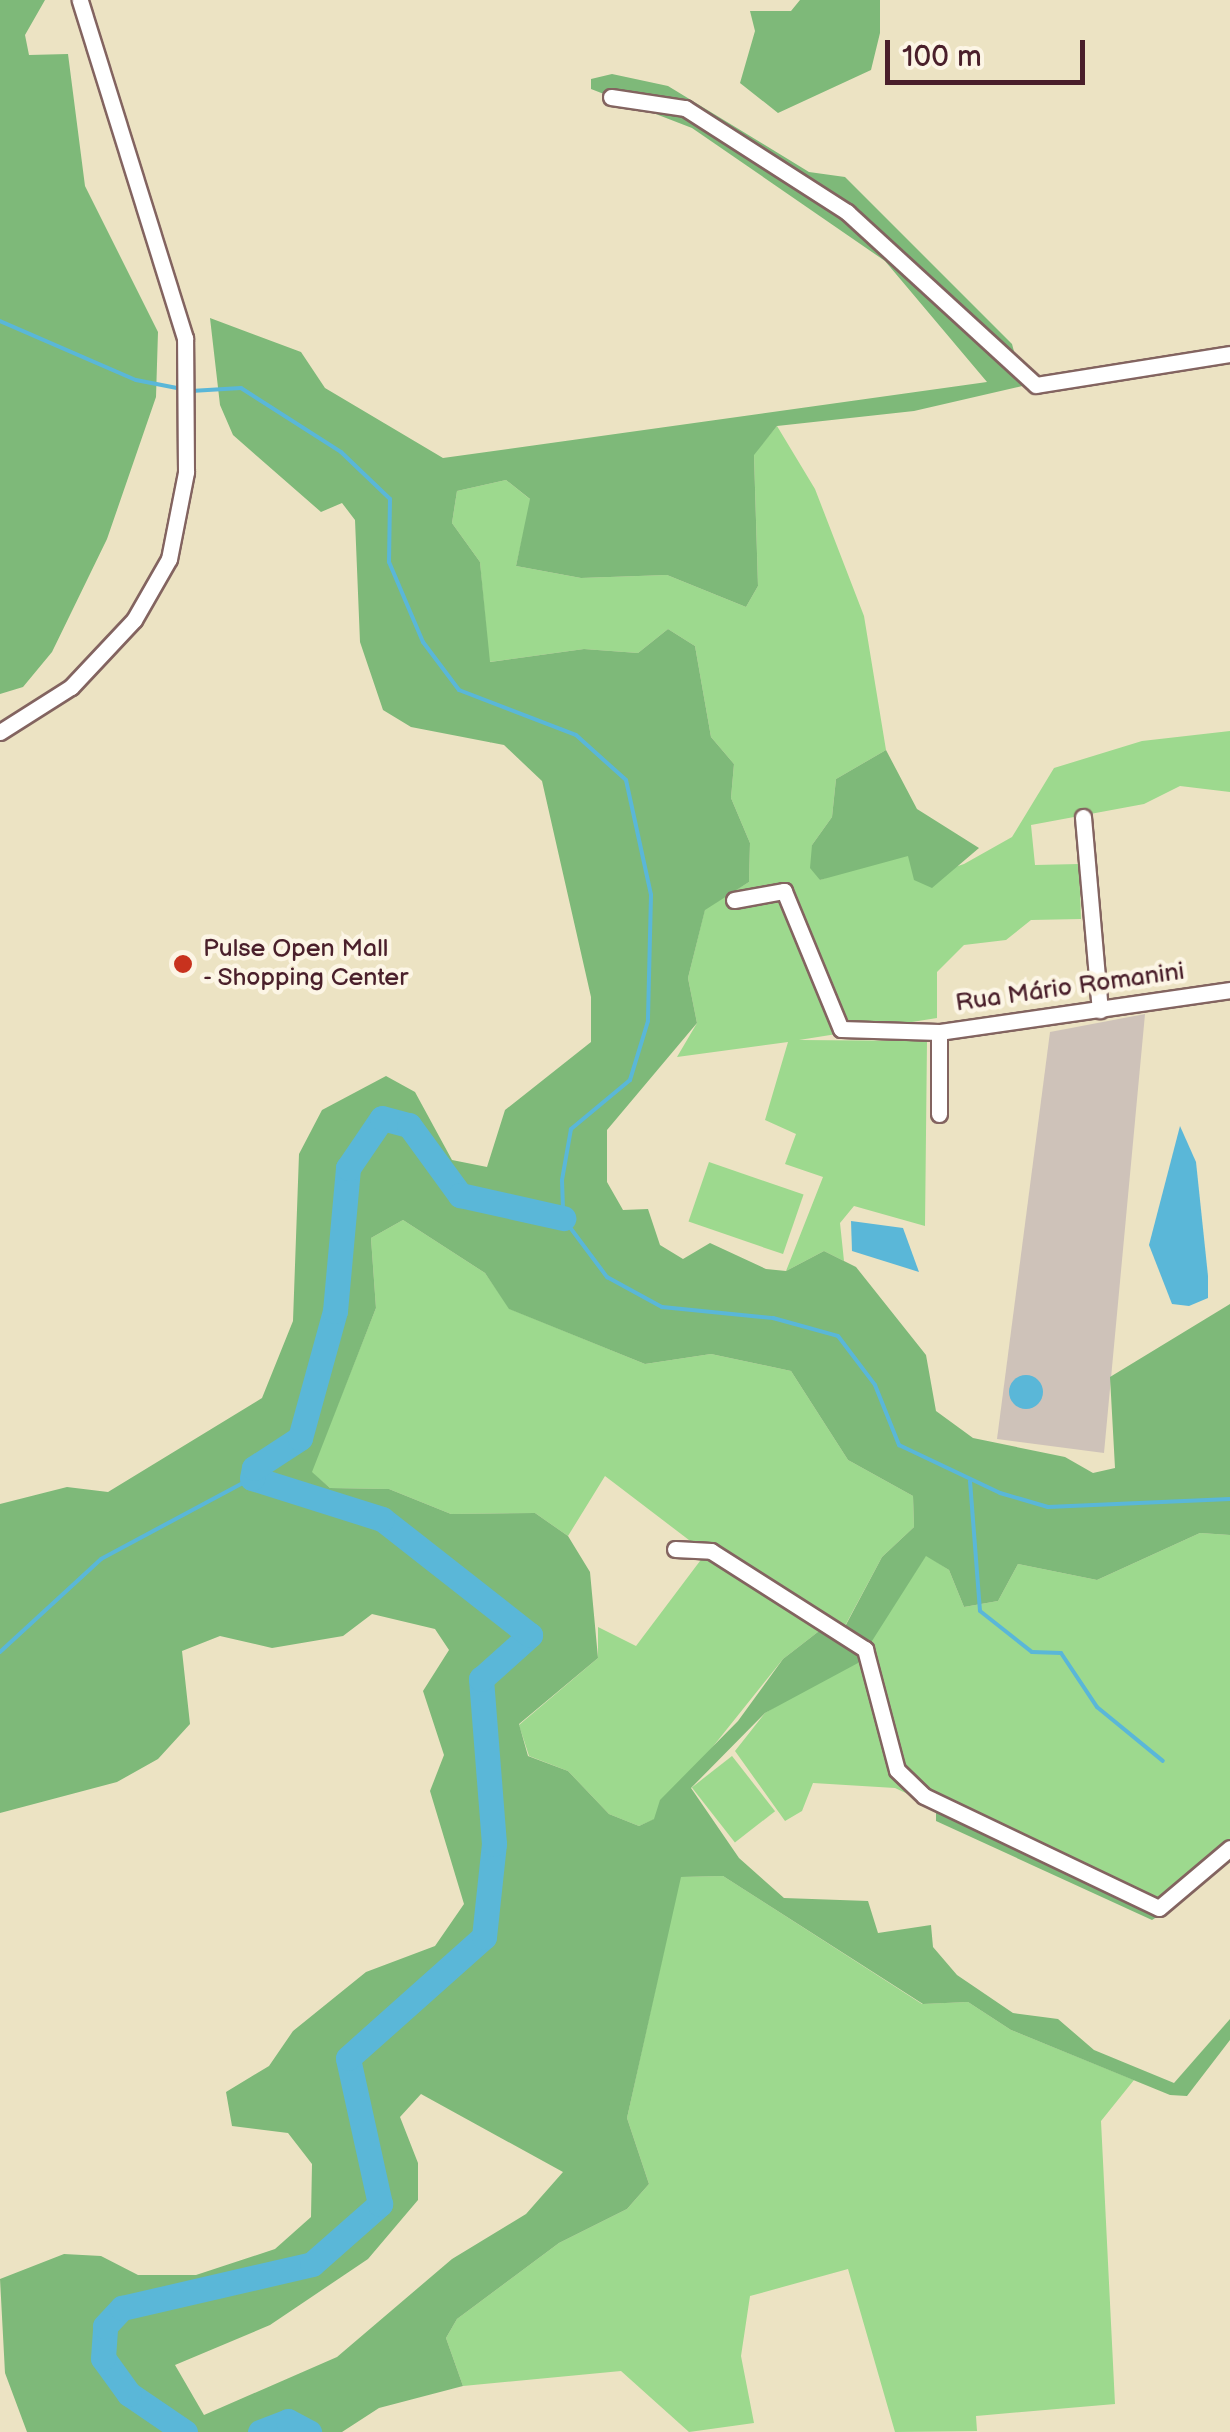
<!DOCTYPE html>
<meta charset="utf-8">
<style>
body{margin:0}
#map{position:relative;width:1230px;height:2432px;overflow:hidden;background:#ece3c3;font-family:"Balsamiq Sans",sans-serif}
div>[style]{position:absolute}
.industrial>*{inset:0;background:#cec2b9}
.green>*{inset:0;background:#9dd98e;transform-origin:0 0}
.forest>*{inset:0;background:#7eb979}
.water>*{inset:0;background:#5ab7d8}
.round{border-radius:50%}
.stream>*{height:4px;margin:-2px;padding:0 2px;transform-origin:2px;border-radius:2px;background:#5ab7d8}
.river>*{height:25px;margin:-12.5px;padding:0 12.5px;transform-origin:12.5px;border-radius:12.5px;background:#5ab7d8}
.roads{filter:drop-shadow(2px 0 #836460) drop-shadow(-2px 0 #836460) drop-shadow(0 2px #836460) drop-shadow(0 -2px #836460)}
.street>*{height:15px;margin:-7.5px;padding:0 7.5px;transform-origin:7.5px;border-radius:7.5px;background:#fff}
.dots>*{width:28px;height:28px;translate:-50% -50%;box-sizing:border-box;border:5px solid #fcf5e5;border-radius:50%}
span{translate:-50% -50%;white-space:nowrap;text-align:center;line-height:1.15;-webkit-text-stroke:9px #fcf5e5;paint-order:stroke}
.poi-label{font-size:25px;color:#4a1f2b}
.left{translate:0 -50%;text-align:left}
.street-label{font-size:25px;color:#4a1f2b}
.scale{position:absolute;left:885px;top:40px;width:200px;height:45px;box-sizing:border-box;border:5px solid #4a1f2b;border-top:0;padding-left:12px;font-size:30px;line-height:35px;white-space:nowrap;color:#4a1f2b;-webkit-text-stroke:8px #fcf5e5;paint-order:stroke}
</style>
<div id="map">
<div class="industrial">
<i style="clip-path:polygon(1145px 1014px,1104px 1453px,997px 1439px,1050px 1032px)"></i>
</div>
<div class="green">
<i style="clip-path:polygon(777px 426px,815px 489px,864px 616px,886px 750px,836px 779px,832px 817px,812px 845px,820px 880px,890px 855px,909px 856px,915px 880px,964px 864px,1012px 837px,1054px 768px,1142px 741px,1230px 731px,1230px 792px,1180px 786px,1144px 804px,1031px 825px,1035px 865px,1079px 864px,1081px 919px,1031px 920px,1006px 940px,964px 945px,937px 972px,937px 1018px,799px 1040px,927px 1041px,925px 1226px,854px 1206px,840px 1223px,844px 1261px,824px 1251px,786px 1271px,823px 1177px,785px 1164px,796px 1134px,765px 1120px,788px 1042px,677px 1057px,697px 1023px,688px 978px,705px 909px,749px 882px,750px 843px,731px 798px,734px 764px,711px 737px,695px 646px,668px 629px,638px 653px,584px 649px,489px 662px,480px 562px,452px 523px,457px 491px,506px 480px,531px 500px,516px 566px,581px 578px,667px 575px,746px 607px,758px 586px,754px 454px)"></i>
<i style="left:709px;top:1162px;width:100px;height:63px;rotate:19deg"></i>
<i style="clip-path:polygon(403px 1220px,485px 1273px,510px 1309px,645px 1364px,711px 1354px,791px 1371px,848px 1460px,913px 1496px,914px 1527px,882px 1557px,839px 1637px,823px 1628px,783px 1659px,655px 1819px,639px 1826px,609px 1814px,568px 1771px,529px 1756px,519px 1725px,598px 1658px,598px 1627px,636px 1646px,706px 1553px,605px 1476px,568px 1536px,535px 1513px,451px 1514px,389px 1489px,330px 1488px,311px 1472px,376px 1308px,371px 1238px)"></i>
<i style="clip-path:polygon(1200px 1533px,1230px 1535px,1230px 1841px,1163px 1913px,895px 1788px,813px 1783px,802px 1811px,785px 1821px,735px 1751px,765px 1713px,863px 1653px,926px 1555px,949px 1570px,964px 1607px,998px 1601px,1018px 1564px,1097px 1580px)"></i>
<i style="left:732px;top:1756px;width:70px;height:51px;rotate:52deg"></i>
<i style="clip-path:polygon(723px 1876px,922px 2004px,968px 2002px,1011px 2030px,1134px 2080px,1101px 2121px,1115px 2404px,976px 2416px,977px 2431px,895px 2432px,848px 2269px,750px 2296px,741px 2356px,754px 2423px,689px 2432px,621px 2371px,463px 2386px,446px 2338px,457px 2319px,559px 2243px,627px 2209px,649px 2184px,627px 2118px,680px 1877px)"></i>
</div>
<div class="forest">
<i style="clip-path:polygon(0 0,45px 0,25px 35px,29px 55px,68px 54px,85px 186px,158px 332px,156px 397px,107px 539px,52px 652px,23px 687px,0 694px)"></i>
<i style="clip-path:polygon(800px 0,880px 0,880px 33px,871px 70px,778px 113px,740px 83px,755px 31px,750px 11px,791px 11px)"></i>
<i style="clip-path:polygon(evenodd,612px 74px,668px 86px,809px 172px,845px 177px,1012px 344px,1019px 370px,1035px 383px,914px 411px,777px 426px,754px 455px,758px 586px,746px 607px,667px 575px,581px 578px,516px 566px,530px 499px,506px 480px,457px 491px,452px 523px,480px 562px,490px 662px,584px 649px,638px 653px,668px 629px,695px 646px,711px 737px,734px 764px,731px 798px,750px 843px,749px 882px,705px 910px,688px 978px,697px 1023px,607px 1130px,607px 1182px,623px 1210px,648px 1209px,660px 1245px,683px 1259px,710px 1243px,766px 1269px,786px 1271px,824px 1251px,856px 1267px,926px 1355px,936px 1411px,973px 1438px,1065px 1457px,1093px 1473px,1115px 1468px,1110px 1377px,1230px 1304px,1230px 1535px,1200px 1533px,1097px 1580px,1018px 1564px,998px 1601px,964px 1607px,949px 1570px,926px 1556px,858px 1663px,765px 1713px,691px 1788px,739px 1858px,784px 1898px,868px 1901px,878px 1933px,931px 1925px,933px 1947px,957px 1975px,1013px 2013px,1058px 2019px,1094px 2050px,1174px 2083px,1230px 2019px,1230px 2040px,1187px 2096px,1170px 2095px,1011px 2030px,968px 2002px,923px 2004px,723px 1876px,681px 1877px,627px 2118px,649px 2184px,627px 2209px,559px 2243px,457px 2319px,446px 2338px,463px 2386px,379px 2408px,342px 2432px,27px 2432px,5px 2373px,0 2279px,64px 2254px,101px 2256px,138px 2275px,196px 2275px,275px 2249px,311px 2217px,312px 2164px,288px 2133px,232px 2126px,226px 2092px,269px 2066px,293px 2031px,366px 1972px,435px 1946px,464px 1904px,430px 1791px,444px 1755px,423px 1691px,449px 1650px,435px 1629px,372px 1614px,343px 1636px,272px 1648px,220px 1636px,182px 1651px,190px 1724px,158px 1759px,117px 1782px,0 1813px,0 1504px,67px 1487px,108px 1492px,262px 1398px,293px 1321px,299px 1154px,322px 1110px,386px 1076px,415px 1092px,452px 1160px,487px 1167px,505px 1110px,591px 1042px,591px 997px,542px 781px,504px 745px,411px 727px,383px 710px,360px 642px,355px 520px,342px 503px,321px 512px,233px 435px,220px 405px,210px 318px,301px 352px,325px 388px,443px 458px,987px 382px,885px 261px,692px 128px,591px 89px,591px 79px,612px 74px,403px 1220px,485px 1273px,509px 1309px,645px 1364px,711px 1354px,791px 1371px,848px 1460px,913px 1496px,914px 1527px,882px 1557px,840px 1636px,823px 1628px,783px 1659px,738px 1721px,660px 1800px,654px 1819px,639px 1826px,609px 1814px,568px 1771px,528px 1756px,519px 1724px,598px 1658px,590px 1572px,568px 1536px,535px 1513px,451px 1514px,389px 1489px,330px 1488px,312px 1472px,376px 1308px,371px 1238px,403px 1220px,612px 74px,421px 2094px,563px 2172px,526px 2214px,452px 2259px,337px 2357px,204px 2415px,175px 2365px,270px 2325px,368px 2259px,418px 2200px,418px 2163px,400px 2117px,421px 2094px)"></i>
<i style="clip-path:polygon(886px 750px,917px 809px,979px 848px,932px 888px,914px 880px,908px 856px,820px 880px,810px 868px,812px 845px,832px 817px,836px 779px)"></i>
<i style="clip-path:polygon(936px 1812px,942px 1810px,1163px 1913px,1152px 1920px,936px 1821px)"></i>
</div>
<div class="water">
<i style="clip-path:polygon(1180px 1126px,1196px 1162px,1208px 1276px,1208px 1298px,1189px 1306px,1172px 1304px,1149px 1245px)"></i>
<i style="clip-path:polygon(851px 1221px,903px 1228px,919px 1272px,852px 1251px)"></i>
<i class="round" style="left:1009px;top:1375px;width:34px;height:34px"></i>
</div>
<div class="stream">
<i style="left:0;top:321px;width:148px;rotate:23.5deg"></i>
<i style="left:136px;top:380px;width:47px;rotate:11.1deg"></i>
<i style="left:191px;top:391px;width:50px;rotate:-3.4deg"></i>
<i style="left:241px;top:388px;width:119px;rotate:32.6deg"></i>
<i style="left:341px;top:452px;width:68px;rotate:43.8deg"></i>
<i style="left:390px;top:499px;width:63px;rotate:90.9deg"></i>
<i style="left:389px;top:562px;width:87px;rotate:67deg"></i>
<i style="left:423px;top:642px;width:60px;rotate:53.1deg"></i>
<i style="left:459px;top:690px;width:125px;rotate:21deg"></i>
<i style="left:576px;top:735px;width:67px;rotate:42deg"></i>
<i style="left:626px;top:780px;width:118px;rotate:77.7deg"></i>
<i style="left:651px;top:895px;width:126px;rotate:91.4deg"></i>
<i style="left:648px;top:1021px;width:62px;rotate:107deg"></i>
<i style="left:630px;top:1080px;width:77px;rotate:140.3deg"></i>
<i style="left:571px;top:1129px;width:52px;rotate:100deg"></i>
<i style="left:562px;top:1180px;width:38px;rotate:88deg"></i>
<i style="left:563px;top:1218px;width:74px;rotate:53.3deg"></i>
<i style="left:607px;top:1277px;width:63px;rotate:28.6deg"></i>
<i style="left:662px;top:1307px;width:112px;rotate:5.7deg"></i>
<i style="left:773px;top:1318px;width:67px;rotate:15.5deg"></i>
<i style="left:838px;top:1336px;width:61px;rotate:52.9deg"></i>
<i style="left:875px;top:1385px;width:65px;rotate:68.2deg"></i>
<i style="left:899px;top:1445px;width:112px;rotate:25.4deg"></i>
<i style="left:1000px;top:1493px;width:50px;rotate:16.3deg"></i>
<i style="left:1048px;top:1507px;width:182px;rotate:-2.5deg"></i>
<i style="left:970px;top:1481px;width:130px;rotate:85.6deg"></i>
<i style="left:980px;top:1611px;width:66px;rotate:38.3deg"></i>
<i style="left:1032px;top:1652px;width:29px;rotate:2deg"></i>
<i style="left:1061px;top:1653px;width:65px;rotate:56.3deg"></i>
<i style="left:1097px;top:1707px;width:85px;rotate:39.3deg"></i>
<i style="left:0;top:1652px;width:137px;rotate:-42.6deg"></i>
<i style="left:101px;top:1559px;width:171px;rotate:-28.2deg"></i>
</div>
<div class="river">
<i style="left:185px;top:2432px;width:68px;rotate:-145.8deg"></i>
<i style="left:129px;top:2394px;width:44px;rotate:-125.8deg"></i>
<i style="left:103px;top:2358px;width:32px;rotate:-86deg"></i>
<i style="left:105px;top:2326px;width:25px;rotate:-47deg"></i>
<i style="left:122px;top:2308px;width:195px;rotate:-13deg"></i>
<i style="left:312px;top:2264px;width:91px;rotate:-41.4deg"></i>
<i style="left:380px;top:2204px;width:149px;rotate:-102.4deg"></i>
<i style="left:348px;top:2058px;width:182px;rotate:-41.7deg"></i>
<i style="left:484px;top:1937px;width:94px;rotate:-83.9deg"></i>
<i style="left:494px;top:1844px;width:166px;rotate:-94.5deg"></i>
<i style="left:481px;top:1679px;width:66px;rotate:-41.9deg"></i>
<i style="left:530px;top:1635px;width:188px;rotate:-141.9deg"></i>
<i style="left:382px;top:1519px;width:136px;rotate:-162.5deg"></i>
<i style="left:252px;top:1478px;width:10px;rotate:-79deg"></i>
<i style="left:254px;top:1468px;width:55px;rotate:-33.1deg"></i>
<i style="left:300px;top:1438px;width:132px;rotate:-74.6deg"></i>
<i style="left:335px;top:1311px;width:144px;rotate:-84.8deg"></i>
<i style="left:348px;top:1168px;width:60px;rotate:-55.8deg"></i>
<i style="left:382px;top:1118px;width:28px;rotate:15deg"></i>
<i style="left:409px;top:1125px;width:87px;rotate:53.9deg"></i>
<i style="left:460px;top:1195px;width:106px;rotate:12.6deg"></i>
<i style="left:260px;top:2432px;width:30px;rotate:-21deg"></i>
<i style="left:288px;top:2421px;width:24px;rotate:28deg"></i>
</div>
<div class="roads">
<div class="street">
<i style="left:611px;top:97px;width:75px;rotate:8.5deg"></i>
<i style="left:685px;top:108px;width:193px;rotate:32.7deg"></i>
<i style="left:847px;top:212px;width:256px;rotate:42.5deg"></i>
<i style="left:1036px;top:385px;width:196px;rotate:-9.1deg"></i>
<i style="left:0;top:732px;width:84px;rotate:-32.4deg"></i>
<i style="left:71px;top:687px;width:92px;rotate:-46.8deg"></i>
<i style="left:134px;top:620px;width:70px;rotate:-60.2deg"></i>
<i style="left:169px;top:559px;width:89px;rotate:-78.9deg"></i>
<i style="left:186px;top:472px;width:134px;rotate:-90.4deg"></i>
<i style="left:185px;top:338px;width:354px;rotate:-107.3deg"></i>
<i style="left:1083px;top:817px;width:194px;rotate:85deg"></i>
<i style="left:734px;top:900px;width:51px;rotate:-10.2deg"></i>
<i style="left:784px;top:891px;width:149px;rotate:67.6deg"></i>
<i style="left:841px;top:1029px;width:98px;rotate:1.8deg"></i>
<i style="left:939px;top:1114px;width:82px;rotate:-90deg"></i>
<i style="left:939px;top:1032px;width:294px;rotate:-8.2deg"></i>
<i style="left:675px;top:1549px;width:36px;rotate:3deg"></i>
<i style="left:711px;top:1551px;width:183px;rotate:32.5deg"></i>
<i style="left:865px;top:1649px;width:125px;rotate:75.2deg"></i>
<i style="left:897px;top:1770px;width:37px;rotate:44deg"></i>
<i style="left:924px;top:1796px;width:260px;rotate:25.5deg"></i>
<i style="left:1159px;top:1908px;width:93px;rotate:-40.2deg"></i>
</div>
</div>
<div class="dots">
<i style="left:183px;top:964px;background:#c8321e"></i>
</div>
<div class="poi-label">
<span class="left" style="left:203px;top:964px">Pulse Open Mall<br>- Shopping Center</span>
</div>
<div class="street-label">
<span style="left:1070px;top:988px;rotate:-8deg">Rua Mário Romanini</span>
</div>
<div class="scale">100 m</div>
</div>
